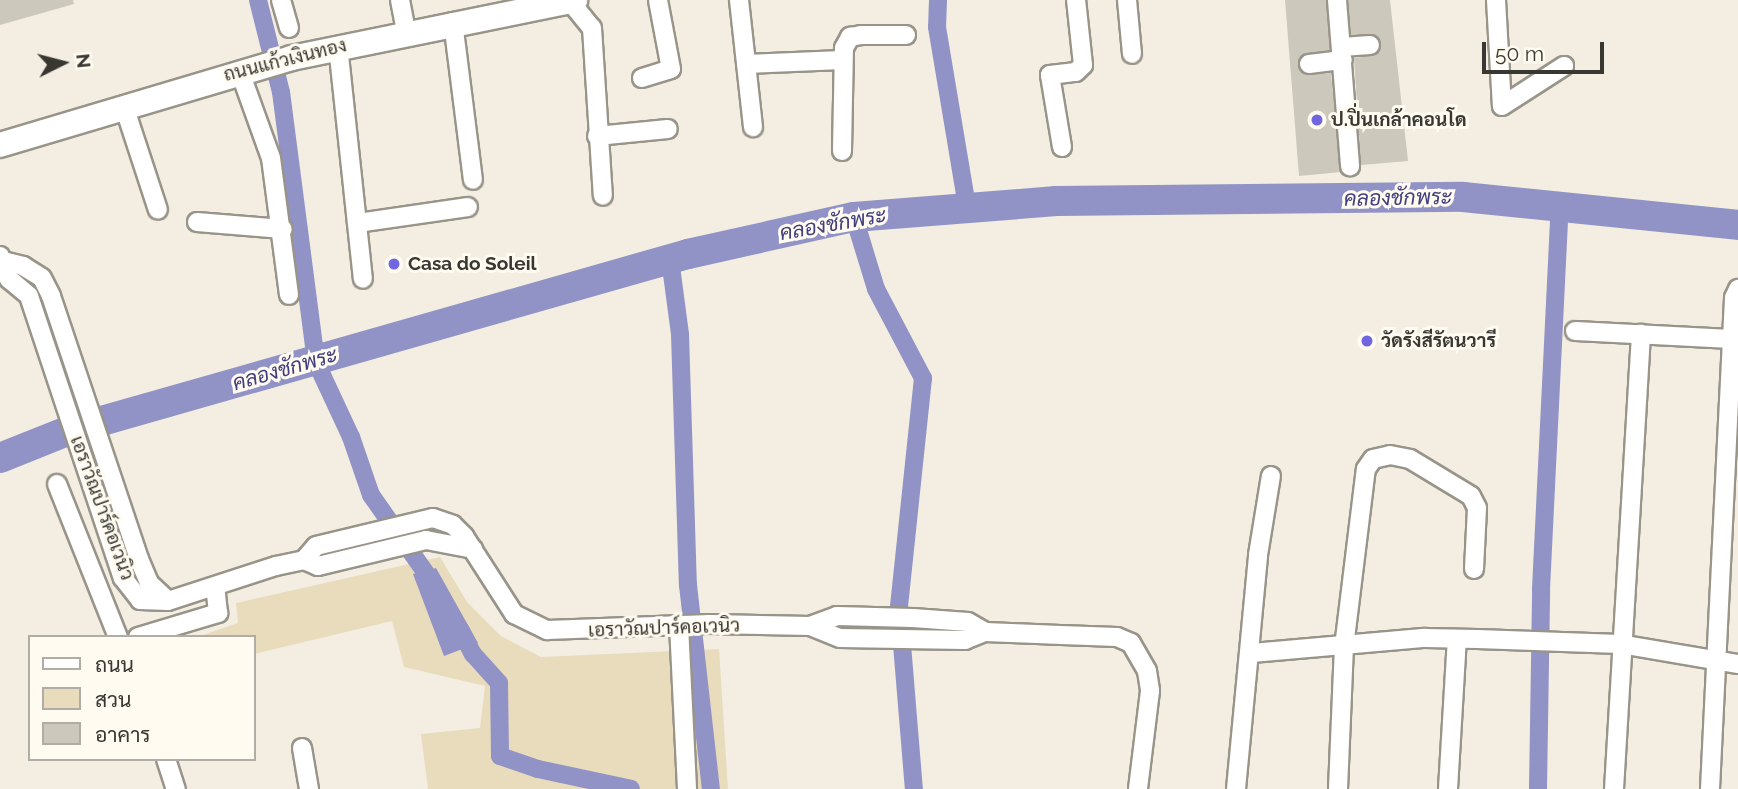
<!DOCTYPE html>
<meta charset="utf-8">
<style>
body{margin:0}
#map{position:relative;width:1738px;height:789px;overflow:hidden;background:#f3eee1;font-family:Raleway,Sarabun,sans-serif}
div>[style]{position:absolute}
.green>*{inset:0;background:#e8dcbc}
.water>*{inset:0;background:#9192c5}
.canal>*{height:18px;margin:-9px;padding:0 9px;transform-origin:9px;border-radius:9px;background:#9192c5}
.river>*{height:30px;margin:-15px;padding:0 15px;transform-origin:15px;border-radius:15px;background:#9192c5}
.building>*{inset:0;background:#cdc8bc}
.roads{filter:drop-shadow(2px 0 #999489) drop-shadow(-2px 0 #999489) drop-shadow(0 2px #999489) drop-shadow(0 -2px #999489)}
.street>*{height:18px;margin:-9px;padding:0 9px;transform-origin:9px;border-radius:9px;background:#fff}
.secondary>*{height:24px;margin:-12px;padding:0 12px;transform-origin:12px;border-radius:12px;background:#fff}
.dots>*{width:19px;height:19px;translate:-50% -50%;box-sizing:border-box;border:4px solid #fffbf1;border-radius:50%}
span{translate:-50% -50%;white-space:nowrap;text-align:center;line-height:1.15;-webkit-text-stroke:6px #fffbf1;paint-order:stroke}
.street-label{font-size:19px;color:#383732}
.poi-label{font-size:19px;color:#383732;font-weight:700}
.left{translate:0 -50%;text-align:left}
.water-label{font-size:21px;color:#413e7d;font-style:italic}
.legend{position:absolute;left:28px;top:635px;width:228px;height:126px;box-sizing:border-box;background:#fffbf1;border:2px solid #afada5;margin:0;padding:9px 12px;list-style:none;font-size:21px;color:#383732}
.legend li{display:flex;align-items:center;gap:14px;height:35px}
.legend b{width:35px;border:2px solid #afada5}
.north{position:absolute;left:28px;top:28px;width:70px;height:70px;-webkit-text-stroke:5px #fffbf1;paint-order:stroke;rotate:84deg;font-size:19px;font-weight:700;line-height:28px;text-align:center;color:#383732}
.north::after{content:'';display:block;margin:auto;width:24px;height:32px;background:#383732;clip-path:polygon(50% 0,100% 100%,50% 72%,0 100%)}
.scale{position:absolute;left:1482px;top:42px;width:122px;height:32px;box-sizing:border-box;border:4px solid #383732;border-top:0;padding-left:9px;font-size:21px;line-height:24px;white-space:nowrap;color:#383732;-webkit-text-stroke:5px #fffbf1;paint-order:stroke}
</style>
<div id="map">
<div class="green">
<i style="clip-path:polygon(440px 557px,467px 602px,501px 636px,541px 657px,719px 649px,728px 789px,428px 789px,421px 734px,480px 728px,485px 686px,404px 667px,392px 621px,254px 654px,254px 637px,197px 637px,238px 623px,236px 603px)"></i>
</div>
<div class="water">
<i style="clip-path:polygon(436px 568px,478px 643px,444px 656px,413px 574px)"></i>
</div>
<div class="canal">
<i style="left:258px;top:0;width:95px;rotate:76deg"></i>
<i style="left:281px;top:92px;width:272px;rotate:82.6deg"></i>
<i style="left:316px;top:362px;width:83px;rotate:65deg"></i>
<i style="left:351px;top:437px;width:61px;rotate:71deg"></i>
<i style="left:371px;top:495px;width:115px;rotate:54.9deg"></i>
<i style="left:938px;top:0;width:27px;rotate:92deg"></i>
<i style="left:937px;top:27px;width:182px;rotate:80.5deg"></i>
<i style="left:854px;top:217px;width:75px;rotate:73deg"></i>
<i style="left:876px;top:289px;width:101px;rotate:62.2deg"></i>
<i style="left:923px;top:378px;width:231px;rotate:96deg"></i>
<i style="left:899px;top:608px;width:182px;rotate:85.3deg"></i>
<i style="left:670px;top:259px;width:76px;rotate:82.4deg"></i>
<i style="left:680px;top:334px;width:251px;rotate:88.2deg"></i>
<i style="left:688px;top:585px;width:205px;rotate:83.6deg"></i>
<i style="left:460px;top:629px;width:28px;rotate:63deg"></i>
<i style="left:473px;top:654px;width:39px;rotate:48deg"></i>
<i style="left:499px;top:683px;width:73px;rotate:89.2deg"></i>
<i style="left:500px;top:756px;width:40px;rotate:18.9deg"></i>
<i style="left:538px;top:769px;width:95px;rotate:12.1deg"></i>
<i style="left:1538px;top:789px;width:200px;rotate:-89.1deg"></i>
<i style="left:1541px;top:589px;width:382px;rotate:-87.2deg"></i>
</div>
<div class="river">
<i style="left:0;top:458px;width:75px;rotate:-21.8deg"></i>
<i style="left:70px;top:430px;width:643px;rotate:-15.9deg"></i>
<i style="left:688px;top:254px;width:170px;rotate:-12.6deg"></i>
<i style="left:854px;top:217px;width:203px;rotate:-4.5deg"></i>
<i style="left:1056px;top:201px;width:407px;rotate:-0.6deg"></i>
<i style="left:1463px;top:197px;width:276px;rotate:5.8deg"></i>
</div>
<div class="building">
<i style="clip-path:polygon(0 0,73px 0,74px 4px,0 25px)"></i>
<i style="clip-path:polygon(1285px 0,1326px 0,1330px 50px,1303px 55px,1298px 65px,1305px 75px,1331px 73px,1341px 172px,1299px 176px)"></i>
<i style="clip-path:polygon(1348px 0,1390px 0,1408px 161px,1361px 165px,1354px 58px,1376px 55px,1381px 44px,1374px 35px,1351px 35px)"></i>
</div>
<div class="roads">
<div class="street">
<i style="left:281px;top:0;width:29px;rotate:74deg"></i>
<i style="left:400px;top:0;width:32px;rotate:79deg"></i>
<i style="left:569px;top:0;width:36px;rotate:51deg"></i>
<i style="left:592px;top:28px;width:168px;rotate:86.3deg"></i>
<i style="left:739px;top:0;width:128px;rotate:83.7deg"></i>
<i style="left:1127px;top:0;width:54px;rotate:84.7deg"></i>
<i style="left:1337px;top:0;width:167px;rotate:85.5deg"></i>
<i style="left:1496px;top:0;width:106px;rotate:86.8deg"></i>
<i style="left:1502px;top:106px;width:74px;rotate:-32.8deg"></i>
<i style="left:453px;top:22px;width:159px;rotate:82.8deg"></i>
<i style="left:338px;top:46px;width:234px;rotate:83.9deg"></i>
<i style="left:1342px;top:47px;width:28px;rotate:-4deg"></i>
<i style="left:746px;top:64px;width:96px;rotate:-2.4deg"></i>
<i style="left:1309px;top:64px;width:34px;rotate:-7deg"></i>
<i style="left:240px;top:72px;width:91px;rotate:70.2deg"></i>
<i style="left:271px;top:158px;width:138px;rotate:82.5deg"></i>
<i style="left:642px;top:78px;width:30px;rotate:-17deg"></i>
<i style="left:671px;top:69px;width:70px;rotate:-100.7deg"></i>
<i style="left:124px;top:106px;width:109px;rotate:71.9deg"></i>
<i style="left:597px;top:136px;width:71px;rotate:-5.6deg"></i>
<i style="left:1062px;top:147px;width:73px;rotate:-99.5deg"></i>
<i style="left:1050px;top:75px;width:26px;rotate:-7deg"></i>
<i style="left:1076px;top:72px;width:10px;rotate:-45deg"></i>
<i style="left:1083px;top:65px;width:65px;rotate:-96.1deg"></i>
<i style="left:842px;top:151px;width:103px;rotate:-88.9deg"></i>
<i style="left:844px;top:48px;width:13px;rotate:-61deg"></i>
<i style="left:850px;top:37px;width:11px;rotate:-10deg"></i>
<i style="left:861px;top:35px;width:45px"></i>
<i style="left:197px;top:222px;width:86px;rotate:4.7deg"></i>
<i style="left:357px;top:223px;width:112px;rotate:-8.2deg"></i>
<i style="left:0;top:256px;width:25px;rotate:69deg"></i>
<i style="left:9px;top:279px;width:26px;rotate:40deg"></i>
<i style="left:29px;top:296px;width:297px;rotate:71.6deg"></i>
<i style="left:123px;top:578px;width:28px;rotate:52deg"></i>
<i style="left:140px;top:600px;width:28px;rotate:2deg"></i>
<i style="left:168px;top:601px;width:114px;rotate:-18deg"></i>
<i style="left:276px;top:566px;width:29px;rotate:-12deg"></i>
<i style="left:304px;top:560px;width:15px;rotate:23deg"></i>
<i style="left:318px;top:566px;width:111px;rotate:-13.5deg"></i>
<i style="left:426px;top:540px;width:48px;rotate:10.8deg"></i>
<i style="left:3px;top:261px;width:21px;rotate:14deg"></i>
<i style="left:23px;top:266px;width:22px;rotate:32deg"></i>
<i style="left:42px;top:278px;width:20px;rotate:63deg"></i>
<i style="left:51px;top:296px;width:277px;rotate:71.5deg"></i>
<i style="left:139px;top:559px;width:26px;rotate:67deg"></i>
<i style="left:149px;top:583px;width:26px;rotate:43deg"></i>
<i style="left:1575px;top:331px;width:157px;rotate:2.9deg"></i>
<i style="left:57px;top:484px;width:165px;rotate:68.3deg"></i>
<i style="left:304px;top:560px;width:18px;rotate:-49deg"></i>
<i style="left:316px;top:546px;width:120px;rotate:-13.5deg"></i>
<i style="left:433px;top:518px;width:21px;rotate:19deg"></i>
<i style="left:453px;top:525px;width:16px;rotate:45deg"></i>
<i style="left:464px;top:536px;width:93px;rotate:57.3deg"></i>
<i style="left:514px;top:614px;width:37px;rotate:26deg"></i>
<i style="left:547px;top:630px;width:163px;rotate:-2.1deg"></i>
<i style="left:710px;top:624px;width:100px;rotate:1.1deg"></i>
<i style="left:810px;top:626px;width:32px;rotate:22deg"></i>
<i style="left:840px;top:638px;width:125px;rotate:0.9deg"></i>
<i style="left:965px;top:640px;width:22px;rotate:-22deg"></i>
<i style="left:985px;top:632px;width:132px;rotate:2.2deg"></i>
<i style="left:1117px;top:637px;width:15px;rotate:23deg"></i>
<i style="left:1131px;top:643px;width:32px;rotate:60deg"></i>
<i style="left:1147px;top:671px;width:20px;rotate:81deg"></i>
<i style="left:1150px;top:691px;width:99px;rotate:97deg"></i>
<i style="left:679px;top:625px;width:164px;rotate:87.2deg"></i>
<i style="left:810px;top:626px;width:29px;rotate:-20deg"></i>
<i style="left:837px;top:616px;width:76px;rotate:1.5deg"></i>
<i style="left:913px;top:618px;width:55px;rotate:4.2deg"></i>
<i style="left:968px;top:622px;width:20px;rotate:30deg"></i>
<i style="left:138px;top:637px;width:84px;rotate:-16.7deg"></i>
<i style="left:218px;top:613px;width:27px;rotate:-96deg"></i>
<i style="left:1252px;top:653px;width:174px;rotate:-5deg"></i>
<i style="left:1425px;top:638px;width:52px;rotate:1.1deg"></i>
<i style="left:1477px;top:639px;width:143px;rotate:2deg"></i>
<i style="left:1620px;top:644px;width:120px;rotate:9.6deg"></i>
<i style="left:302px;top:748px;width:42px;rotate:80.3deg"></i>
<i style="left:166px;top:759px;width:32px;rotate:72deg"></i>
<i style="left:1236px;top:789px;width:235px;rotate:-84.6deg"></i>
<i style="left:1258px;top:555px;width:80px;rotate:-80.7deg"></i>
<i style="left:1338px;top:789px;width:142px;rotate:-87.6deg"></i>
<i style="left:1344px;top:647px;width:179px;rotate:-83deg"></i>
<i style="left:1366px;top:469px;width:12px;rotate:-55deg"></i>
<i style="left:1373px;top:459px;width:17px;rotate:-13deg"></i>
<i style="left:1390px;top:455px;width:20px;rotate:11deg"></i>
<i style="left:1410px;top:459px;width:71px;rotate:31.2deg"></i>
<i style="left:1471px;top:496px;width:13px;rotate:63deg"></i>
<i style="left:1477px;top:508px;width:61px;rotate:92.8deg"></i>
<i style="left:1448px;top:789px;width:150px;rotate:-86.6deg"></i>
<i style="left:1614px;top:789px;width:456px;rotate:-86.6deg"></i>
<i style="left:1710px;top:789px;width:492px;rotate:-87.2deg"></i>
<i style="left:1734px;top:298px;width:10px;rotate:-66deg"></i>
</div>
<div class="secondary">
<i style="left:0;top:145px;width:304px;rotate:-16.6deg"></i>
<i style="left:291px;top:58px;width:290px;rotate:-11.5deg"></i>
</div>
</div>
<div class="dots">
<i style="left:1317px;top:120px;background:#7066e0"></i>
<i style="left:394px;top:264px;background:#7066e0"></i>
<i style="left:1367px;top:341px;background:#7066e0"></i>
</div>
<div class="street-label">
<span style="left:285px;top:60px;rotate:-14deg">ถนนแก้วเงินทอง</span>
<span style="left:102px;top:508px;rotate:70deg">เอราวัณปาร์คอเวนิว</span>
<span style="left:664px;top:628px;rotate:-2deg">เอราวัณปาร์คอเวนิว</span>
</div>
<div class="poi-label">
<span class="left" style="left:1331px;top:120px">ป.ปิ่นเกล้าคอนโด</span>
<span class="left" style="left:408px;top:264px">Casa do Soleil</span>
<span class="left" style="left:1381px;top:341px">วัดรังสีรัตนวารี</span>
</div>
<div class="water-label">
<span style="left:1398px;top:198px;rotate:-1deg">คลองชักพระ</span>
<span style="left:833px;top:224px;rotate:-10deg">คลองชักพระ</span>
<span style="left:285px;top:369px;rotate:-16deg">คลองชักพระ</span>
</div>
<ul class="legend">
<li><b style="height:9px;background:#fff"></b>ถนน</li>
<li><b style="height:19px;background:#e8dcbc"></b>สวน</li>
<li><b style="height:19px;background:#cdc8bc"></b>อาคาร</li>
</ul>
<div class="north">N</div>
<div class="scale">50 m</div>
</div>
